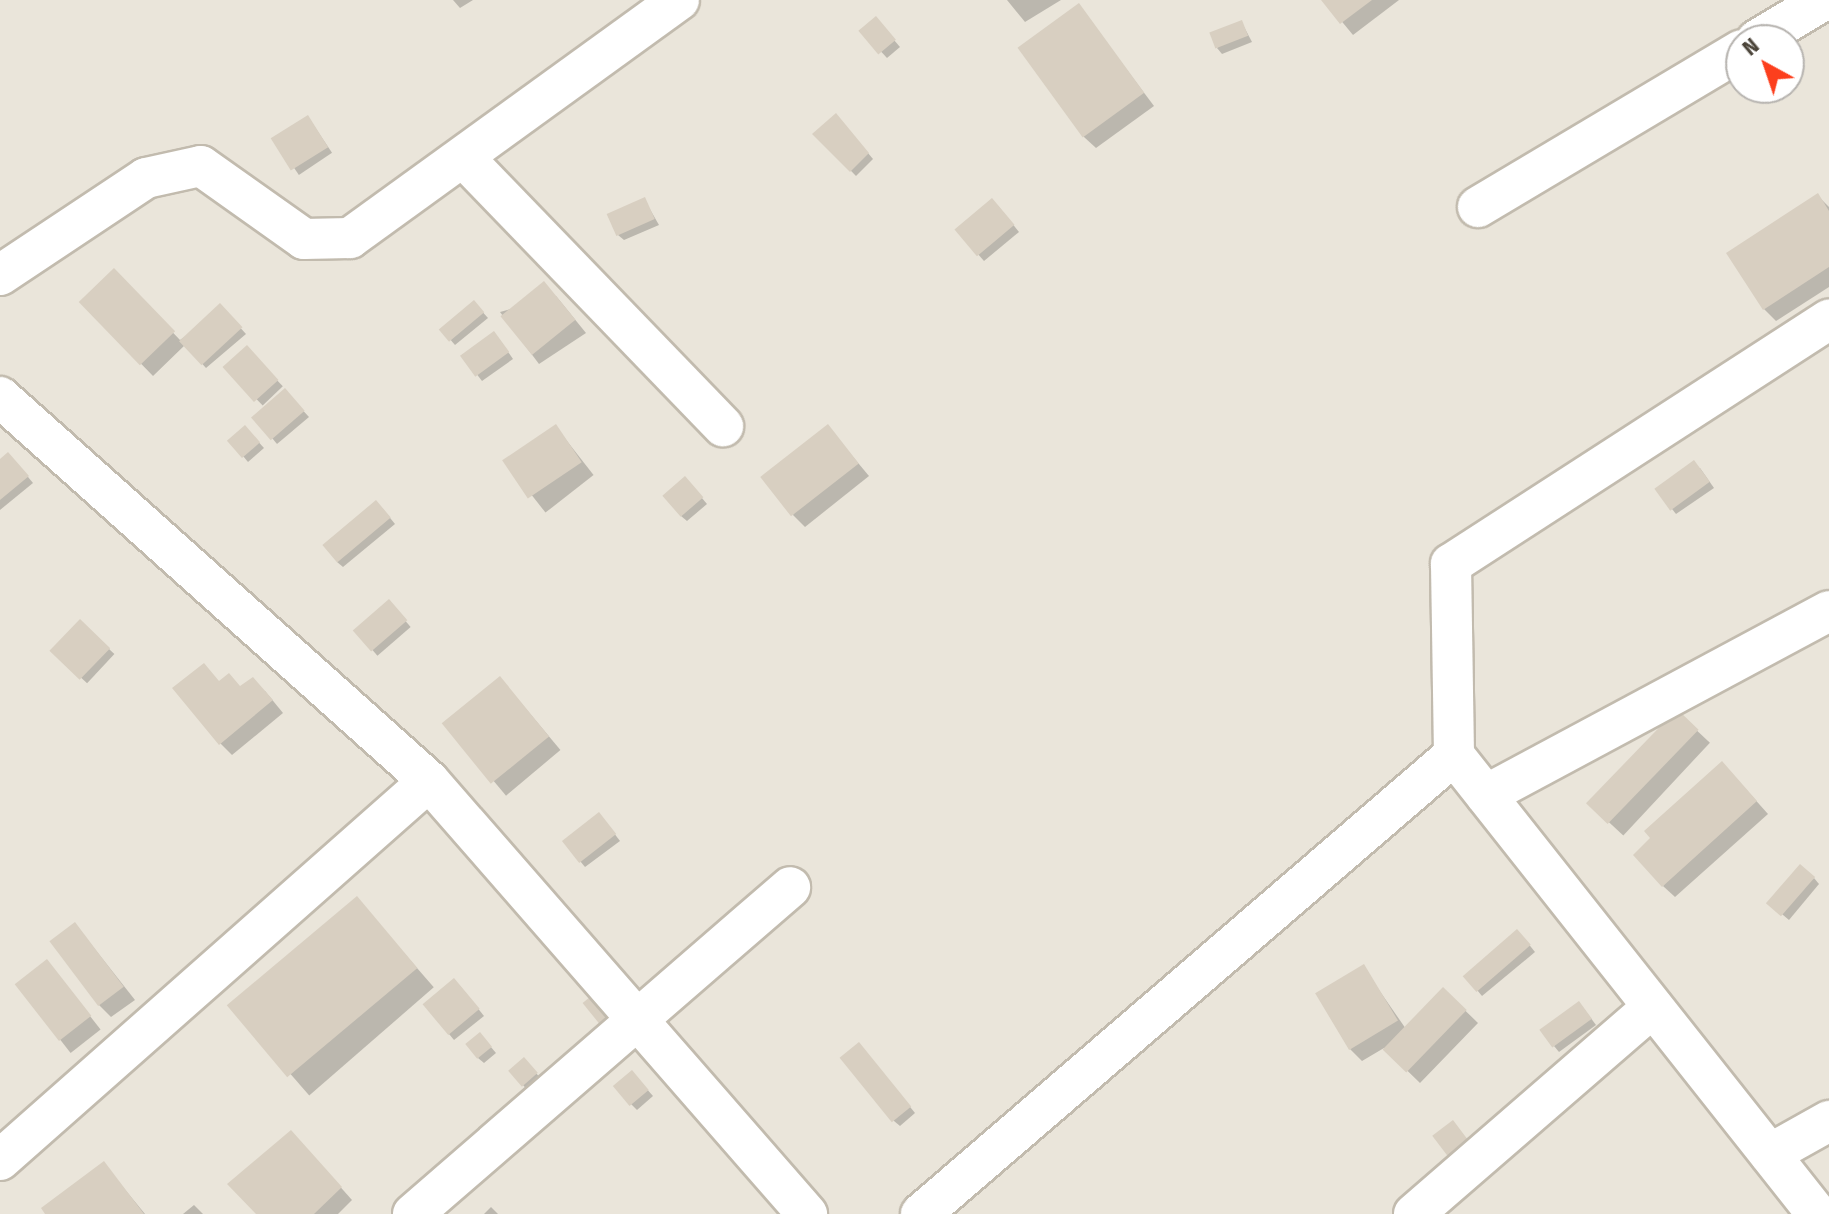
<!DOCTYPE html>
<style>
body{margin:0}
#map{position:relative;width:1829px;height:1214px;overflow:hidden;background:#f6f3ec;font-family:"Fira Sans Condensed",sans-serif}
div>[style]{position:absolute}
.residential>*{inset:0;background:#eae5da}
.shadow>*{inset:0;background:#0003;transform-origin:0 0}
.building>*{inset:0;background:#d8cfc1;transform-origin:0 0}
.roads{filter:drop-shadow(2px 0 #c2bbae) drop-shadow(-2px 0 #c2bbae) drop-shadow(0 2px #c2bbae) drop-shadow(0 -2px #c2bbae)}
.minor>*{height:40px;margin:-20px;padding:0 20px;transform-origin:20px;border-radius:20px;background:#fff}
span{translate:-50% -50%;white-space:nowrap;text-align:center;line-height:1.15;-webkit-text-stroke:7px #fff;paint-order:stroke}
.north{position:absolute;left:1725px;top:24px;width:80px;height:80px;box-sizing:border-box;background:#fff;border:2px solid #b7b4b0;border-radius:50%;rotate:320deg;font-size:22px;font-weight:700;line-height:32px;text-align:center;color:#4b4439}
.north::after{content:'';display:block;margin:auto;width:28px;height:36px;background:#fc3f1d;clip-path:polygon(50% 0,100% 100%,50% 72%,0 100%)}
</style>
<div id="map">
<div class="residential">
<i style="clip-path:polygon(evenodd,0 0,1829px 0,1829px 1214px,0 1214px,0 0,1741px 40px,1789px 40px,1789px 88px,1741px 88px,1741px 40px)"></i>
</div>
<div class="shadow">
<i style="clip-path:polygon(453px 0,473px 0,460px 8px)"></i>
<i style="clip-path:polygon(1007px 0,1061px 0,1025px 22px)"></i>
<i style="clip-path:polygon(1324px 0,1399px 0,1353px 35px)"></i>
<i style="clip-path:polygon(1078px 5px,1154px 106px,1096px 148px,1084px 137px)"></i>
<i style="clip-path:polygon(1242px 23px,1252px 42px,1222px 54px,1217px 48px)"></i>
<i style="clip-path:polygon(881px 25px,900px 47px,887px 58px,862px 31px)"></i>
<i style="left:308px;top:117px;width:43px;height:40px;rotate:56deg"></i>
<i style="clip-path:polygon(841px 121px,873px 159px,856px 176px,815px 134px)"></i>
<i style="clip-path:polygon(1818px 196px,1829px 207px,1829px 287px,1776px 321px,1764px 309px)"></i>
<i style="clip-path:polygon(644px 199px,659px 225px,624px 240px,618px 235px)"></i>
<i style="clip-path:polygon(998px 206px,1019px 232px,984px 261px,957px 230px)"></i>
<i style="clip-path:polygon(114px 271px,180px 340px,225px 311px,246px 334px,206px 368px,185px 345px,153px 376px,82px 303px)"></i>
<i style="clip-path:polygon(556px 296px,586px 333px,539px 364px,500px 312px)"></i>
<i style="clip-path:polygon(479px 308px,488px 318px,455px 345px,442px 330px)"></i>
<i style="clip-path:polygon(499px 339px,513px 359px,482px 381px,462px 355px)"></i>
<i style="left:246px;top:348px;width:53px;height:28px;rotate:46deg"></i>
<i style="clip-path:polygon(285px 391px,309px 417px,277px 444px,272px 438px)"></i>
<i style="clip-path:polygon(245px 427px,264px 448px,248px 462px,243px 456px)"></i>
<i style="left:556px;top:427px;width:61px;height:61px;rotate:52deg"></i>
<i style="clip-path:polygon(828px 427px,869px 476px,805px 527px,793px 515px)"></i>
<i style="clip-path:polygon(14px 460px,33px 483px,0 510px,0 462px)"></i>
<i style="clip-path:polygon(1700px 468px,1714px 488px,1676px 514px,1656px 489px)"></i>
<i style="clip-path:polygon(690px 484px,707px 504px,687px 521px,681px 516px)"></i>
<i style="clip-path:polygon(382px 508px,395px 524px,343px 567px,337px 562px)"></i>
<i style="left:389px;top:602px;width:33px;height:44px;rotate:49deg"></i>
<i style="left:80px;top:622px;width:47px;height:40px;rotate:43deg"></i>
<i style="left:500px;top:678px;width:94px;height:71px;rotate:50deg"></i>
<i style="clip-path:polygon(220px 683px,265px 691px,283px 713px,232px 755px,220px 743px)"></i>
<i style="left:1677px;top:712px;width:45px;height:127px;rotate:43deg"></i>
<i style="clip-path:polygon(1734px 776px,1768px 814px,1675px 897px,1663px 886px)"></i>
<i style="clip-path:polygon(604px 820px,620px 841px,585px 867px,580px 861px)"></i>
<i style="clip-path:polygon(1814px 878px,1819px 884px,1789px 920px,1776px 909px)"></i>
<i style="left:357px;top:899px;width:117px;height:165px;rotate:49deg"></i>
<i style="clip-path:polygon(75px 924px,135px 1000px,111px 1017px,99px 1005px)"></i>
<i style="clip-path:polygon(1523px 937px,1535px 952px,1482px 996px,1477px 990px)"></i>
<i style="left:47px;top:961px;width:87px;height:38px;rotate:52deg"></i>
<i style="clip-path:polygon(1363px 967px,1406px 1029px,1443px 989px,1478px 1023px,1420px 1083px,1384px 1048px,1362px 1061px,1350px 1049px)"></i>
<i style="clip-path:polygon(460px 986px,484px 1016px,454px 1040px,449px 1034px)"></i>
<i style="clip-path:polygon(1584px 1009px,1596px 1025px,1559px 1052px,1554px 1046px)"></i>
<i style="clip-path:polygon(485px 1040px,496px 1053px,484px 1063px,478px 1058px)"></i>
<i style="clip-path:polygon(864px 1050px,915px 1113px,900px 1126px,894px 1121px)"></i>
<i style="clip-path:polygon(529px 1065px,542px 1080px,528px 1091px,523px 1085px)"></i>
<i style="clip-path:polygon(637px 1078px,653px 1096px,637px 1110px,631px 1104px)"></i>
<i style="clip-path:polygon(1458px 1129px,1472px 1146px,1453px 1160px,1447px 1154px)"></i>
<i style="clip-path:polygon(303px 1145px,352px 1200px,338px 1214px,258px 1214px)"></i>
<i style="clip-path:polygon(104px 1164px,145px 1214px,47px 1214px)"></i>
<i style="clip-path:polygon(194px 1205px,203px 1214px,183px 1214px)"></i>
<i style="clip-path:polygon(491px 1207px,498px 1214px,484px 1214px)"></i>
</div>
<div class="building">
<i style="clip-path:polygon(1321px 0,1372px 0,1340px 24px)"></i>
<i style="left:1079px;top:3px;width:111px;height:76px;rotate:54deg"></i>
<i style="left:876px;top:16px;width:31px;height:23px;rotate:50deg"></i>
<i style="left:1242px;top:20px;width:17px;height:35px;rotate:69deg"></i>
<i style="clip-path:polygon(836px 113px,869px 153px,850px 172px,812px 134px)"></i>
<i style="left:308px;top:115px;width:38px;height:44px;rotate:58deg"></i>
<i style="clip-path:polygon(1818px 193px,1829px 211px,1829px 267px,1763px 310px,1726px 253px)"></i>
<i style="left:645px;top:197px;width:24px;height:42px;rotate:66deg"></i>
<i style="left:992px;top:198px;width:35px;height:49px;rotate:50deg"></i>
<i style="left:114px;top:268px;width:88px;height:49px;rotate:46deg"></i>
<i style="left:544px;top:281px;width:50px;height:56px;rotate:51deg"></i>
<i style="left:474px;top:300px;width:16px;height:46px;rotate:50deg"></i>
<i style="left:220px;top:303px;width:33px;height:56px;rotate:47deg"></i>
<i style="left:494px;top:331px;width:26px;height:42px;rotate:54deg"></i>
<i style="left:247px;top:345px;width:47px;height:33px;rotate:48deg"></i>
<i style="left:285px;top:388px;width:30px;height:45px;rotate:49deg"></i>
<i style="left:556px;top:424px;width:46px;height:65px;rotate:56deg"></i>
<i style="left:828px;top:424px;width:50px;height:86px;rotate:52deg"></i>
<i style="left:245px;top:425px;width:23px;height:24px;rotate:49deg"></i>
<i style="clip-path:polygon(8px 452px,29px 476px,0 500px,0 459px)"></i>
<i style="left:1694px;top:460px;width:27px;height:49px;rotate:54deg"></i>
<i style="left:685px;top:476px;width:28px;height:30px;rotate:49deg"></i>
<i style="left:376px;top:500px;width:23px;height:70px;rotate:50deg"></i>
<i style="left:389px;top:599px;width:28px;height:48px;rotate:49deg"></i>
<i style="left:80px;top:619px;width:42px;height:44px;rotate:44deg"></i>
<i style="clip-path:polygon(204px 663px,219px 681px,229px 673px,240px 686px,253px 677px,273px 700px,219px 745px,172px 688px)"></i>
<i style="left:500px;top:676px;width:78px;height:75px;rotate:51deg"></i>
<i style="left:1677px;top:709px;width:30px;height:131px;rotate:44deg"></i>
<i style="clip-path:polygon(1722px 761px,1757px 801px,1662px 887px,1633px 855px,1650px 838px,1644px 831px)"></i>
<i style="left:599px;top:812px;width:28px;height:47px;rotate:52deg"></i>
<i style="left:1800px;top:864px;width:20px;height:52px;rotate:41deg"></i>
<i style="left:357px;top:896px;width:94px;height:170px;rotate:50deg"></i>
<i style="left:75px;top:922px;width:81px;height:32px;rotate:53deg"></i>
<i style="left:1517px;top:929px;width:21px;height:72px;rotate:49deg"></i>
<i style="left:47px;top:959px;width:72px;height:41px;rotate:52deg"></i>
<i style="left:1364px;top:964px;width:66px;height:57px;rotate:59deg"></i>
<i style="left:454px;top:978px;width:40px;height:41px;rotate:50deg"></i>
<i style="left:1443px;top:987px;width:33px;height:87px;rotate:44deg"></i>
<i style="left:595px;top:993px;width:26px;height:16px;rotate:51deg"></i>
<i style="left:1579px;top:1001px;width:22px;height:49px;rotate:54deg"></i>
<i style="left:480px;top:1032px;width:19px;height:19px;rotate:51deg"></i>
<i style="left:859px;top:1042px;width:83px;height:25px;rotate:51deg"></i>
<i style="left:524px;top:1057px;width:21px;height:21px;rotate:49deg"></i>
<i style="left:632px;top:1070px;width:26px;height:25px;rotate:50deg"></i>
<i style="left:1453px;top:1120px;width:25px;height:26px;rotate:53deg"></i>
<i style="clip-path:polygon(291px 1130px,342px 1187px,314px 1214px,256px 1214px,227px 1184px)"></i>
<i style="clip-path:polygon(104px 1161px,144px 1214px,45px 1214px,41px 1208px)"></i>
</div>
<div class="roads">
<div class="minor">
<i style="left:1757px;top:40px;width:78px;rotate:-30.8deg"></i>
<i style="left:464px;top:158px;width:373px;rotate:46deg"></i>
<i style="left:1478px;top:207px;width:306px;rotate:-30.8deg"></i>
<i style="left:0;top:275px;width:175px;rotate:-33.6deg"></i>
<i style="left:146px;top:178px;width:56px;rotate:-12.3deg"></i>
<i style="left:201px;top:166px;width:126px;rotate:35.3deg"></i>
<i style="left:304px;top:239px;width:46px;rotate:-1.2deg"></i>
<i style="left:350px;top:238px;width:406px;rotate:-35.9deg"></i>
<i style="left:0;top:397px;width:576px;rotate:41.83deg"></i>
<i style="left:429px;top:781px;width:575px;rotate:48.88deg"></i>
<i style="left:1486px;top:795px;width:389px;rotate:-28.2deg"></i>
<i style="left:1770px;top:1154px;width:68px;rotate:-29.2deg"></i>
<i style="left:0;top:1160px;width:572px;rotate:-41.46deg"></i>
<i style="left:413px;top:1214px;width:499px;rotate:-40.9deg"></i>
<i style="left:921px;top:1214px;width:703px;rotate:-40.73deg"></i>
<i style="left:1414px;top:1214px;width:316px;rotate:-40.9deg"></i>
<i style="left:1817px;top:1214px;width:585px;rotate:-128.34deg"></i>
<i style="left:1454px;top:755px;width:191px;rotate:-90.9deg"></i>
<i style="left:1451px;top:564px;width:450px;rotate:-32.9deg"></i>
</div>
</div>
<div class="north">N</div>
</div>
